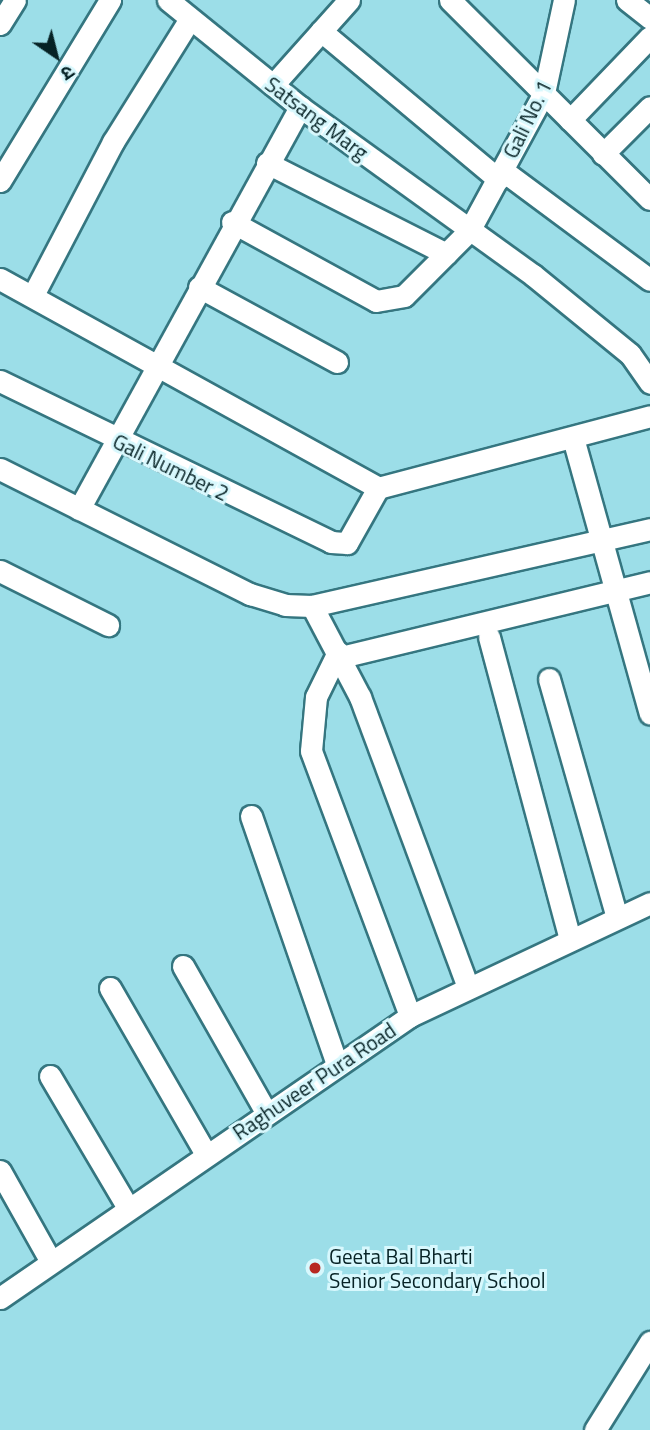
<!DOCTYPE html>
<meta charset="utf-8">
<style>
body{margin:0}
#map{position:relative;width:650px;height:1430px;overflow:hidden;background:#9cdee8;font-family:"Titillium Web","Noto Sans Devanagari",sans-serif}
div>[style]{position:absolute}
.roads{filter:drop-shadow(2px 0 #357680) drop-shadow(-2px 0 #357680) drop-shadow(0 2px #357680) drop-shadow(0 -2px #357680)}
.street>*{height:21px;margin:-10.5px;padding:0 10.5px;transform-origin:10.5px;border-radius:10.5px;background:#fff}
.dots>*{width:19px;height:19px;translate:-50% -50%;box-sizing:border-box;border:4px solid #d8f8fd;border-radius:50%}
span{translate:-50% -50%;white-space:nowrap;text-align:center;line-height:1.15;-webkit-text-stroke:6px #d8f8fd;paint-order:stroke}
.street-label{font-size:21px;color:#062225}
.poi-label{font-size:21px;color:#062225}
.left{translate:0 -50%;text-align:left}
.north{position:absolute;left:21px;top:21px;width:70px;height:70px;-webkit-text-stroke:5px #d8f8fd;paint-order:stroke;rotate:145deg;font-size:19px;font-weight:700;line-height:28px;text-align:center;color:#062225}
.north::after{content:'';display:block;margin:auto;width:24px;height:32px;background:#062225;clip-path:polygon(50% 0,100% 100%,50% 72%,0 100%)}
</style>
<div id="map">
<div class="roads">
<div class="street">
<i style="left:168px;top:0;width:170px;rotate:39deg"></i>
<i style="left:300px;top:107px;width:287px;rotate:35.8deg"></i>
<i style="left:533px;top:275px;width:125px;rotate:39.2deg"></i>
<i style="left:630px;top:354px;width:35px;rotate:55deg"></i>
<i style="left:450px;top:0;width:282px;rotate:44.9deg"></i>
<i style="left:627px;top:0;width:29px;rotate:38deg"></i>
<i style="left:0;top:24px;width:28px;rotate:-58deg"></i>
<i style="left:321px;top:31px;width:231px;rotate:39.9deg"></i>
<i style="left:273px;top:85px;width:114px;rotate:-48.2deg"></i>
<i style="left:570px;top:120px;width:115px;rotate:-46.1deg"></i>
<i style="left:603px;top:154px;width:66px;rotate:-45deg"></i>
<i style="left:267px;top:163px;width:201px;rotate:26.9deg"></i>
<i style="left:502px;top:170px;width:184px;rotate:36.6deg"></i>
<i style="left:0;top:181px;width:212px;rotate:-58.7deg"></i>
<i style="left:232px;top:222px;width:164px;rotate:28.7deg"></i>
<i style="left:376px;top:301px;width:28px;rotate:-10deg"></i>
<i style="left:404px;top:296px;width:92px;rotate:-45deg"></i>
<i style="left:469px;top:231px;width:157px;rotate:-61.5deg"></i>
<i style="left:544px;top:93px;width:95px;rotate:-77.9deg"></i>
<i style="left:0;top:279px;width:432px;rotate:28.9deg"></i>
<i style="left:378px;top:488px;width:281px;rotate:-14.8deg"></i>
<i style="left:199px;top:287px;width:157px;rotate:28.5deg"></i>
<i style="left:33px;top:295px;width:173px;rotate:-62.4deg"></i>
<i style="left:113px;top:142px;width:145px;rotate:-58deg"></i>
<i style="left:0;top:381px;width:368px;rotate:25.9deg"></i>
<i style="left:331px;top:542px;width:16px;rotate:4deg"></i>
<i style="left:347px;top:543px;width:63px;rotate:-60.6deg"></i>
<i style="left:573px;top:438px;width:286px;rotate:74.4deg"></i>
<i style="left:0;top:469px;width:280px;rotate:26.6deg"></i>
<i style="left:250px;top:594px;width:37px;rotate:17deg"></i>
<i style="left:285px;top:605px;width:27px;rotate:2deg"></i>
<i style="left:312px;top:606px;width:347px;rotate:-12.8deg"></i>
<i style="left:79px;top:509px;width:459px;rotate:-61.2deg"></i>
<i style="left:0;top:571px;width:121px;rotate:26.6deg"></i>
<i style="left:312px;top:606px;width:103px;rotate:62.2deg"></i>
<i style="left:360px;top:697px;width:306px;rotate:69.6deg"></i>
<i style="left:489px;top:637px;width:313px;rotate:75deg"></i>
<i style="left:338px;top:652px;width:50px;rotate:116.1deg"></i>
<i style="left:316px;top:697px;width:54px;rotate:95.3deg"></i>
<i style="left:311px;top:751px;width:283px;rotate:69.5deg"></i>
<i style="left:341px;top:657px;width:318px;rotate:-13.6deg"></i>
<i style="left:549px;top:679px;width:248px;rotate:74.1deg"></i>
<i style="left:251px;top:816px;width:262px;rotate:70.9deg"></i>
<i style="left:183px;top:966px;width:168px;rotate:60.4deg"></i>
<i style="left:110px;top:988px;width:192px;rotate:60deg"></i>
<i style="left:50px;top:1076px;width:153px;rotate:59.4deg"></i>
<i style="left:0;top:1171px;width:104px;rotate:60.7deg"></i>
<i style="left:0;top:1298px;width:498px;rotate:-34.5deg"></i>
<i style="left:410px;top:1016px;width:265px;rotate:-25.2deg"></i>
<i style="left:595px;top:1430px;width:104px;rotate:-58deg"></i>
</div>
</div>
<div class="dots">
<i style="left:315px;top:1268px;background:#b72822"></i>
</div>
<div class="street-label">
<span style="left:317px;top:118px;rotate:37deg">Satsang Marg</span>
<span style="left:527px;top:119px;rotate:-64deg">Gali No. 1</span>
<span style="left:171px;top:467px;rotate:26deg">Gali Number 2</span>
<span style="left:314px;top:1081px;rotate:-34deg">Raghuveer Pura Road</span>
</div>
<div class="poi-label">
<span class="left" style="left:329px;top:1268px">Geeta Bal Bharti<br>Senior Secondary School</span>
</div>
<div class="north">उ</div>
</div>
